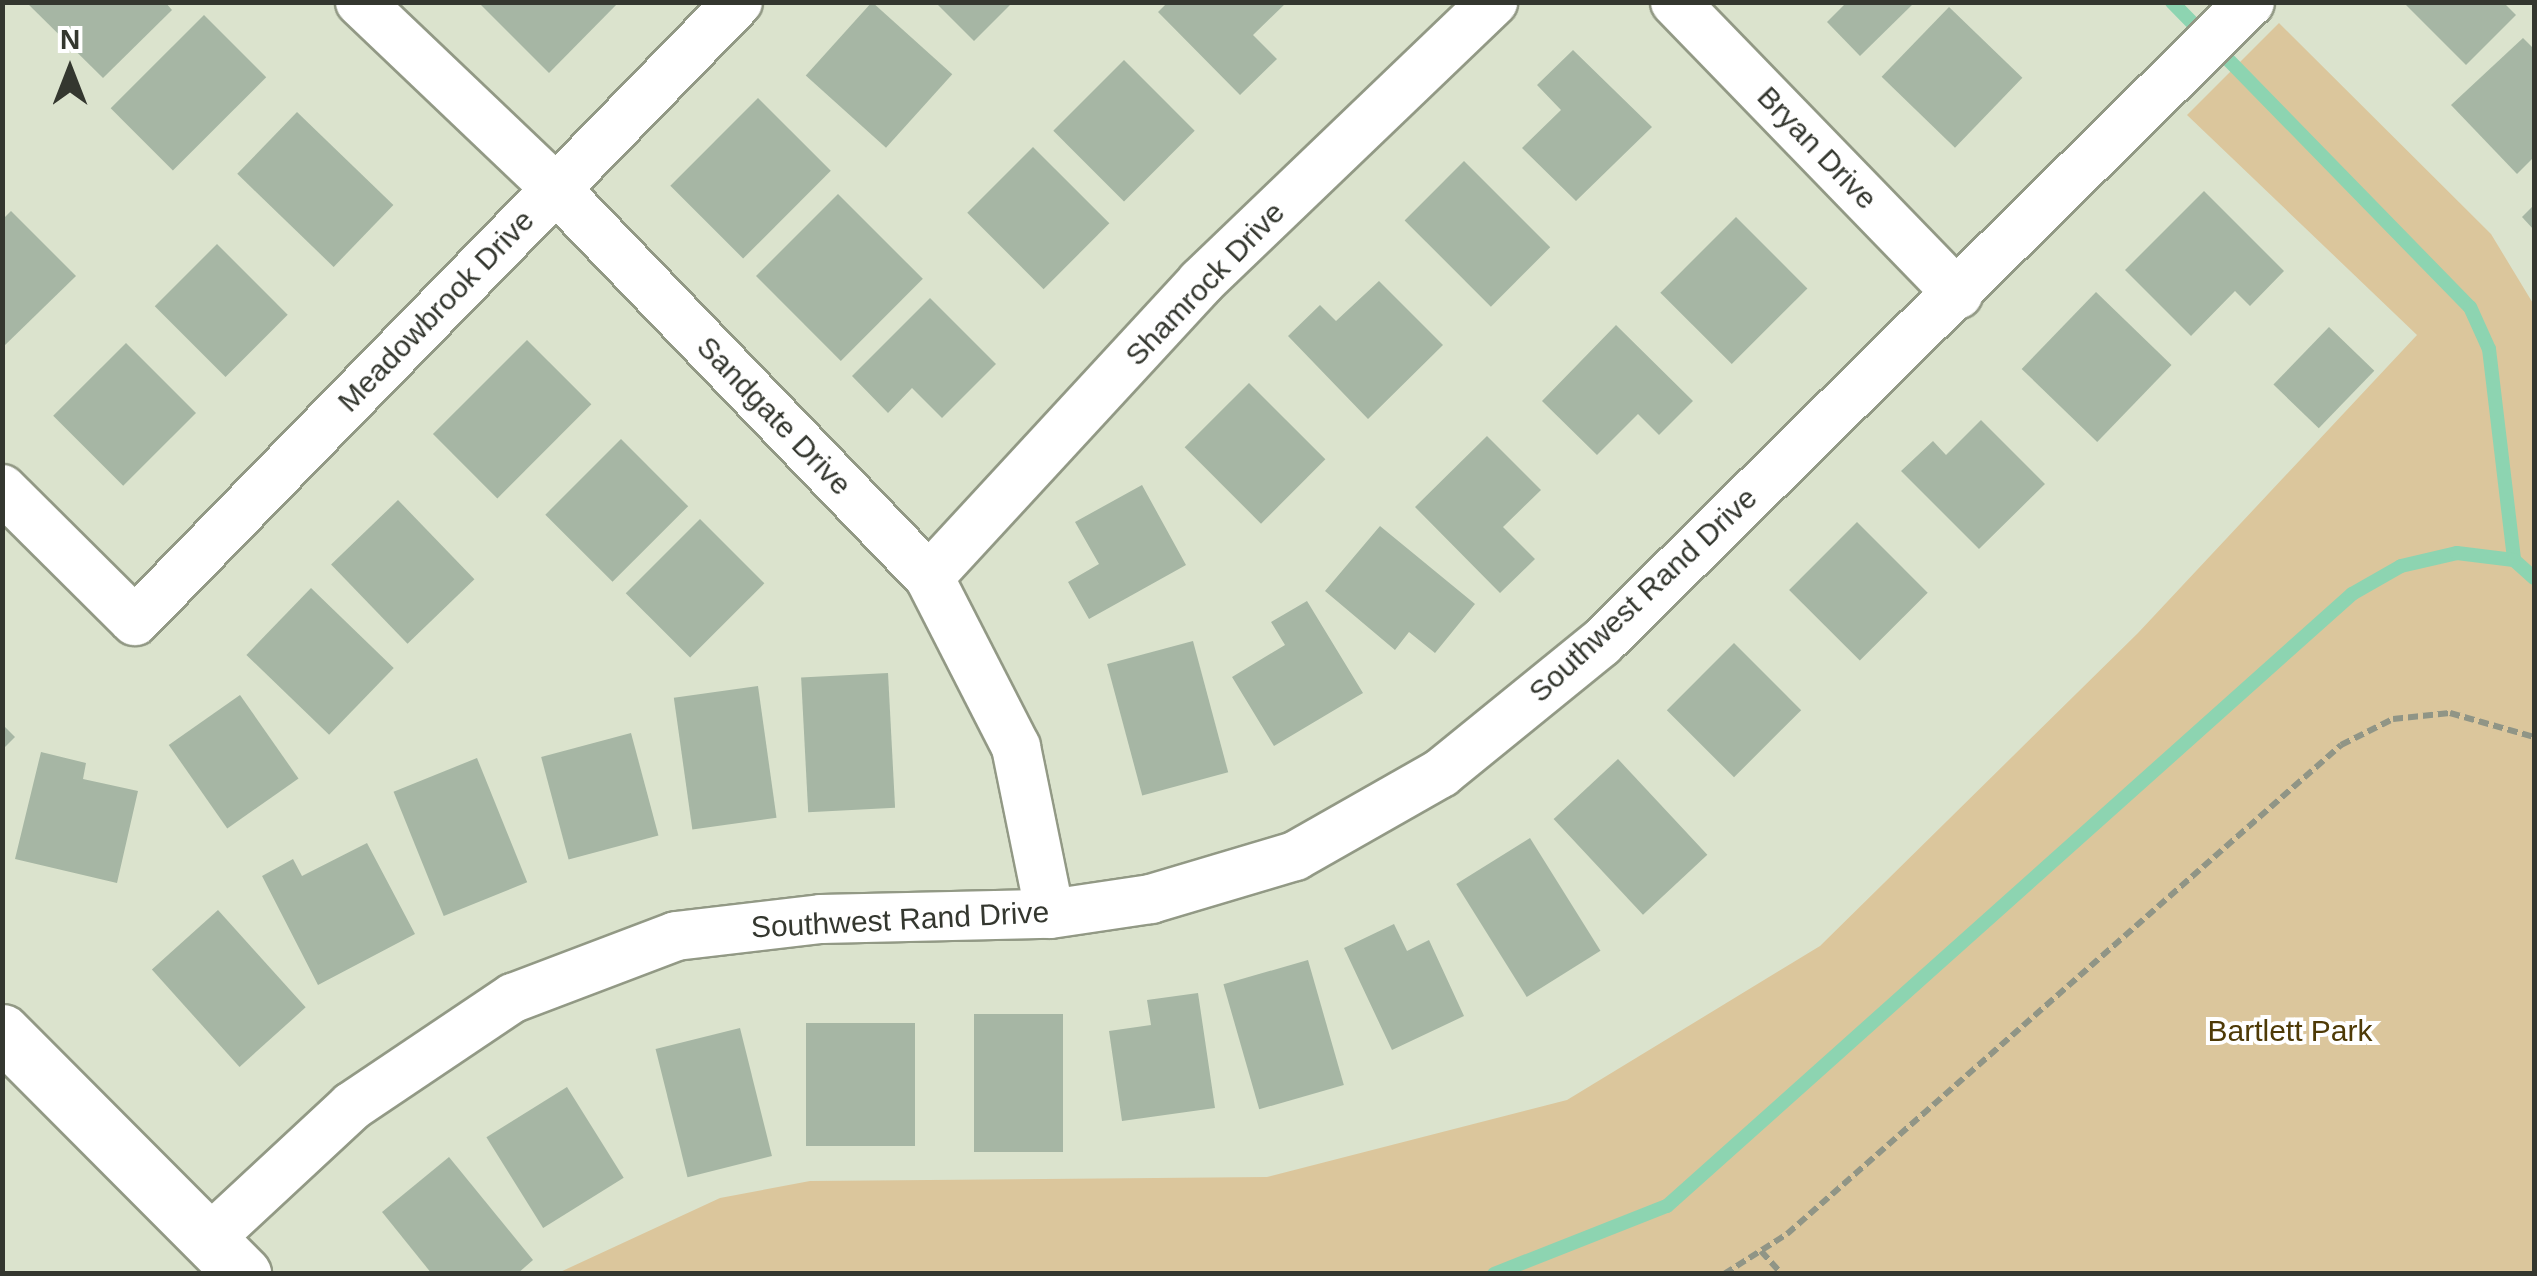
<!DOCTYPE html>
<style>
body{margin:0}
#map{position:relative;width:2537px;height:1276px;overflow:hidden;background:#dbe3cd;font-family:Helvetica,sans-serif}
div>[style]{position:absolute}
.green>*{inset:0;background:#dbc69c}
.stream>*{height:14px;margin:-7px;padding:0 7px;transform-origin:7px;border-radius:7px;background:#8dd4b1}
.building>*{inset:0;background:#a6b6a4;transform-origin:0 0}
.path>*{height:6px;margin-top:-3px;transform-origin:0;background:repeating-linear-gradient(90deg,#909586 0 10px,transparent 0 15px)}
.roads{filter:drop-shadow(2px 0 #929985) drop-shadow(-2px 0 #929985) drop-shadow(0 2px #929985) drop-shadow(0 -2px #929985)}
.minor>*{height:48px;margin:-24px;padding:0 24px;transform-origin:24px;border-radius:24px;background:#fff}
.tertiary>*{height:55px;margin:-27.5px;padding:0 27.5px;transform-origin:27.5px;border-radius:27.5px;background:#fff}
span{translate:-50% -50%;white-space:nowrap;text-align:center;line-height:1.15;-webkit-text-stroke:8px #fff;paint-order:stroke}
.street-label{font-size:30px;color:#34372f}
.park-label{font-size:30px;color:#4e3a06}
.frame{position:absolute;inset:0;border:5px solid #34372f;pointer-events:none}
.north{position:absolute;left:20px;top:20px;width:100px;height:100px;-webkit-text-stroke:8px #fff;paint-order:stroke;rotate:0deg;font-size:28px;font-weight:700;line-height:40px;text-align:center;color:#34372f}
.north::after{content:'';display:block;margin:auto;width:35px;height:45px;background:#34372f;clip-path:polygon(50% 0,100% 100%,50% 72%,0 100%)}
</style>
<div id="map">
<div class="green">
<i style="clip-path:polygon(2279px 23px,2491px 234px,2534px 305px,2534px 1273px,558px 1273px,720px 1198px,810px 1181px,1267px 1177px,1567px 1100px,1820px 946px,2138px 633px,2417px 335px,2187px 115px)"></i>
</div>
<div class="stream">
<i style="left:2172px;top:2px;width:426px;rotate:45.7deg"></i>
<i style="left:2470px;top:307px;width:46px;rotate:65.7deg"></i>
<i style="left:2489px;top:349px;width:212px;rotate:83.2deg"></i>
<i style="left:1494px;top:1274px;width:186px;rotate:-21.5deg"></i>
<i style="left:1667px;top:1206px;width:919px;rotate:-41.78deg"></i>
<i style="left:2352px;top:594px;width:56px;rotate:-29.7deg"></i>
<i style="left:2401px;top:566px;width:57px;rotate:-13.1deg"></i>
<i style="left:2457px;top:553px;width:57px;rotate:7deg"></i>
<i style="left:2514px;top:560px;width:27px;rotate:42deg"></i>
</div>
<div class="building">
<i style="clip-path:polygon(26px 2px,165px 2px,172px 10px,103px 78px)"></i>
<i style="clip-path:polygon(478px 2px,619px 2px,549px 73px)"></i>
<i style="left:872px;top:2px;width:108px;height:99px;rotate:42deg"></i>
<i style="clip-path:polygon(935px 2px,1013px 2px,974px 41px)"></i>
<i style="clip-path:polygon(1168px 2px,1287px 2px,1253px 35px,1277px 59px,1240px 95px,1158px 12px)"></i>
<i style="clip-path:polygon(1847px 2px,1915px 2px,1860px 56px,1827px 22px)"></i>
<i style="clip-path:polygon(2403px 2px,2503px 2px,2516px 15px,2466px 65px)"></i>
<i style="left:1949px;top:7px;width:102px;height:97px;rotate:44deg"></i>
<i style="left:204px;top:15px;width:88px;height:132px;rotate:45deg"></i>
<i style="clip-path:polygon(2523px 38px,2534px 49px,2534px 157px,2517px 174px,2451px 105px)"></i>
<i style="clip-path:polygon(1573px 50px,1652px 127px,1576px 201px,1522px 148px,1561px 110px,1537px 85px)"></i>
<i style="left:1124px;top:60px;width:100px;height:100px;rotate:45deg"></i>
<i style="left:758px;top:98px;width:103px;height:124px;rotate:45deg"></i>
<i style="left:297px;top:112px;width:134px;height:86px;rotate:44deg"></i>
<i style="left:1033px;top:147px;width:108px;height:93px;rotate:45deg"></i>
<i style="left:1464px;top:161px;width:122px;height:84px;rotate:45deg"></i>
<i style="clip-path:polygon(2204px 191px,2284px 271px,2250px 306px,2235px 291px,2191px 336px,2125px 270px)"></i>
<i style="left:838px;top:194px;width:120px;height:116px;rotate:45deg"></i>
<i style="clip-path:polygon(2534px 205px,2534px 230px,2522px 217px)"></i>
<i style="clip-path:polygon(11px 211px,76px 276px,2px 348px,2px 220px)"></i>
<i style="left:1736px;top:217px;width:101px;height:107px;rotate:45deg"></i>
<i style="left:217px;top:244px;width:100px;height:88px;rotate:45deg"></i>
<i style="clip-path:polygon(1379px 281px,1443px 345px,1368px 419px,1288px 336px,1320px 305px,1336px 321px)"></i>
<i style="left:2096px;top:292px;width:105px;height:107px;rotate:44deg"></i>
<i style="clip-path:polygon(930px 298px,996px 364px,942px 418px,912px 388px,888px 413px,852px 376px)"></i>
<i style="clip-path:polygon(1616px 325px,1693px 401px,1659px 435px,1638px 414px,1597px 455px,1542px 401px)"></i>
<i style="left:2329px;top:327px;width:63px;height:80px;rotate:44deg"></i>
<i style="left:527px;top:340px;width:91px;height:133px;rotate:45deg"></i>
<i style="left:126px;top:343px;width:99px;height:103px;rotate:45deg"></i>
<i style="left:1249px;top:383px;width:108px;height:91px;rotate:45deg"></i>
<i style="clip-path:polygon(1981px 420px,2045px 484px,1979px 549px,1901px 471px,1933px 441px,1946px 455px)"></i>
<i style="clip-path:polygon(1487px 436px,1541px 490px,1503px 527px,1535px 559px,1500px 593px,1415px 507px)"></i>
<i style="left:621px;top:439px;width:95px;height:107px;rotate:45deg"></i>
<i style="clip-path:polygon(1142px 485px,1186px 565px,1089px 619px,1068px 582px,1099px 564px,1075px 522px)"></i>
<i style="left:398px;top:500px;width:110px;height:93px;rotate:46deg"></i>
<i style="left:700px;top:519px;width:91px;height:105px;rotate:45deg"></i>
<i style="left:1857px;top:522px;width:100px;height:96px;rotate:45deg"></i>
<i style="clip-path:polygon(1380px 526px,1475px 604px,1435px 653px,1409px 632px,1395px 650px,1325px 591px)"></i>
<i style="left:311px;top:588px;width:115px;height:93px;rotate:44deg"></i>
<i style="clip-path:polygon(1307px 601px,1363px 693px,1274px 746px,1232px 677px,1285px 645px,1271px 622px)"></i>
<i style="left:1193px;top:641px;width:136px;height:89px;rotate:75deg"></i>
<i style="left:1734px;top:643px;width:95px;height:95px;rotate:45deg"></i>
<i style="left:888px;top:673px;width:135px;height:87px;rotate:87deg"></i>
<i style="left:758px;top:686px;width:133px;height:85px;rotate:82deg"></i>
<i style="left:240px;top:695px;width:102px;height:87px;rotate:55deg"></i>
<i style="clip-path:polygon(2px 724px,15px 737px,2px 750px)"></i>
<i style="left:631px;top:733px;width:106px;height:93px;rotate:75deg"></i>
<i style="clip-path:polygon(41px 752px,86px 763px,83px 779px,138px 791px,117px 883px,15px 859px)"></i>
<i style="left:477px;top:758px;width:134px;height:90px;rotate:68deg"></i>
<i style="left:1618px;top:759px;width:131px;height:88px;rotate:47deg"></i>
<i style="left:1530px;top:838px;width:133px;height:87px;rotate:58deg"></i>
<i style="clip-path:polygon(367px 843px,415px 934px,318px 985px,262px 876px,293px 859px,302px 876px)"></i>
<i style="left:218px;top:910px;width:131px;height:89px;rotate:48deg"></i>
<i style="clip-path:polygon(1394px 924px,1407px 951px,1429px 940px,1464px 1016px,1392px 1050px,1344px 948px)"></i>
<i style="left:1308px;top:960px;width:130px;height:88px;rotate:74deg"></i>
<i style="clip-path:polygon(1198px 993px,1215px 1108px,1122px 1121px,1109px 1031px,1151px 1025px,1147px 1000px)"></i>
<i style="left:974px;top:1014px;width:89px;height:138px"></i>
<i style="left:806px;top:1023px;width:109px;height:123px"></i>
<i style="left:740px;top:1028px;width:132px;height:87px;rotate:76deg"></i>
<i style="left:567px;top:1087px;width:107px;height:95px;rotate:58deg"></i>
<i style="clip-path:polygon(449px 1157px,533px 1260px,517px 1274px,432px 1274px,382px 1212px)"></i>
</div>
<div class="path">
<i style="left:1761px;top:1251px;width:31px;rotate:48deg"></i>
<i style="left:1724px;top:1274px;width:75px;rotate:-32.4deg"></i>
<i style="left:1787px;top:1234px;width:739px;rotate:-41.43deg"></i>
<i style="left:2341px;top:745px;width:58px;rotate:-26.6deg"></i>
<i style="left:2393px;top:719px;width:57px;rotate:-6deg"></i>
<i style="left:2450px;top:713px;width:87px;rotate:15.9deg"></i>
</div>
<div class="roads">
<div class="minor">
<i style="left:360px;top:2px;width:269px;rotate:43.6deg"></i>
<i style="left:555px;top:188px;width:540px;rotate:46.13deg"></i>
<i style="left:929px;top:577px;width:191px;rotate:62.9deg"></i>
<i style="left:1016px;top:747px;width:170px;rotate:78.5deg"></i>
<i style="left:1675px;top:2px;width:407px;rotate:45.9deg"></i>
<i style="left:2px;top:489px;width:187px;rotate:44.8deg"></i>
<i style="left:135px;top:621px;width:864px;rotate:-45.75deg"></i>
<i style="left:929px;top:577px;width:401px;rotate:-47.3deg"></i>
<i style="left:1201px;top:282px;width:405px;rotate:-43.8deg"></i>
<i style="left:209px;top:1239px;width:195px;rotate:-42.9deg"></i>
<i style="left:352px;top:1106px;width:194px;rotate:-33.9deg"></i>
<i style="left:513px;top:998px;width:174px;rotate:-20.8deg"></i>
<i style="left:676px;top:936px;width:146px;rotate:-6.7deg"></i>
<i style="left:821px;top:919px;width:229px;rotate:-1.3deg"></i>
<i style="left:1050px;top:914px;width:102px;rotate:-8.4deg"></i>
<i style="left:1151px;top:899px;width:150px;rotate:-16.6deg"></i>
<i style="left:1295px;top:856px;width:168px;rotate:-29.6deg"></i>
<i style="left:1441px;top:773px;width:206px;rotate:-39.1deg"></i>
<i style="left:1601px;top:643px;width:912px;rotate:-44.64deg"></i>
</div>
<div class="tertiary">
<i style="left:2px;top:1032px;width:342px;rotate:45.1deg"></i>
</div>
</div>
<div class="street-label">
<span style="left:1817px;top:148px;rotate:46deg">Bryan Drive</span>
<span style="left:1205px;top:284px;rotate:-46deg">Shamrock Drive</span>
<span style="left:436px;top:311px;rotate:-46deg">Meadowbrook Drive</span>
<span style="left:774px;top:416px;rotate:46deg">Sandgate Drive</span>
<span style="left:1643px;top:595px;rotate:-43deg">Southwest Rand Drive</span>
<span style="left:900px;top:920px;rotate:-3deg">Southwest Rand Drive</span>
</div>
<div class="park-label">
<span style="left:2290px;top:1031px">Bartlett Park</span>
</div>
<div class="frame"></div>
<div class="north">N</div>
</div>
